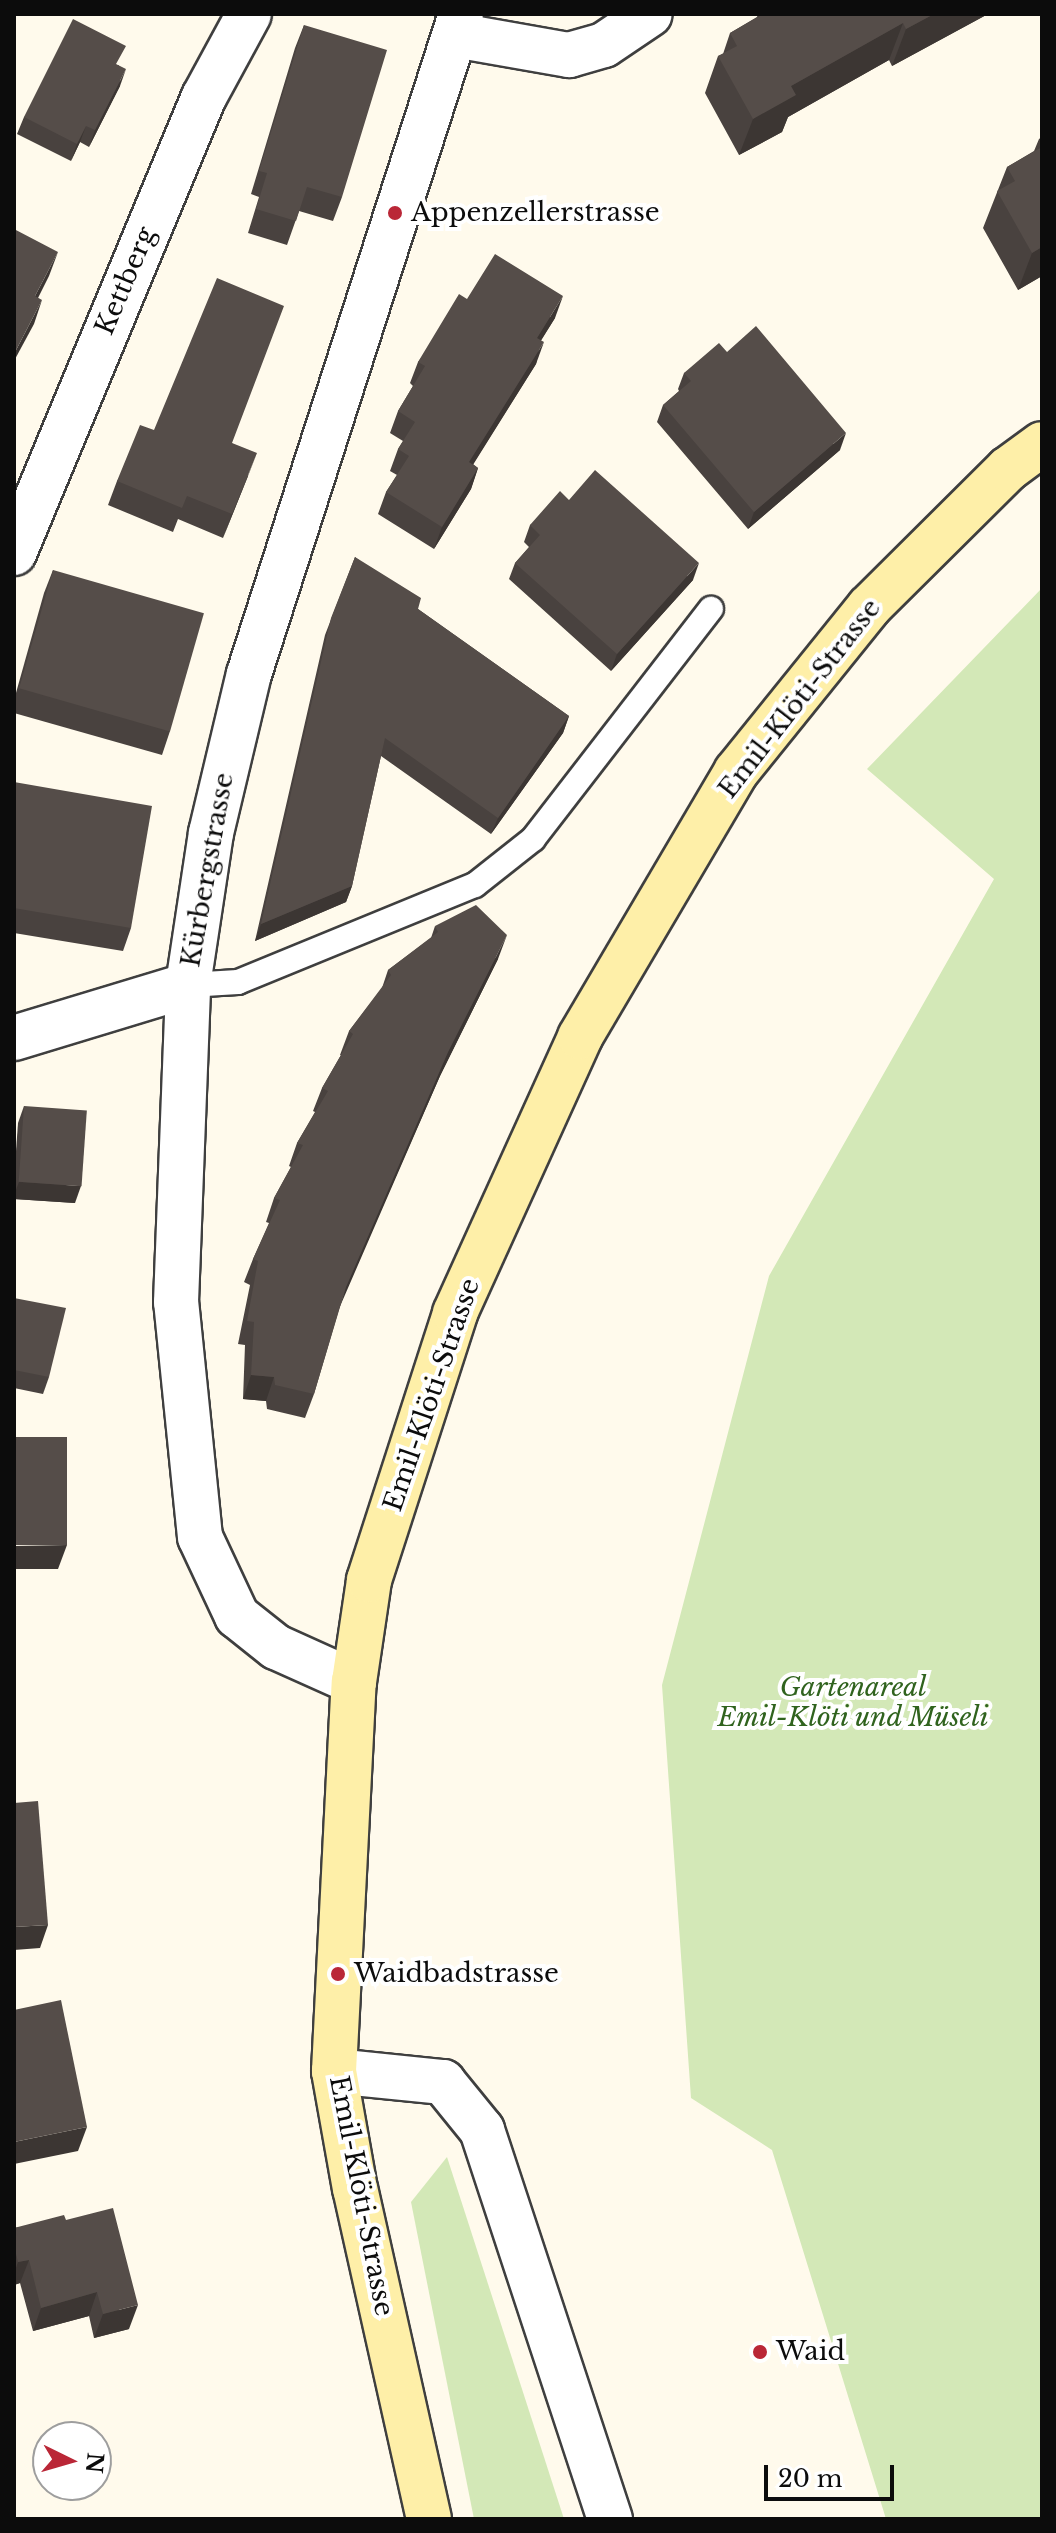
<!DOCTYPE html>
<meta charset="utf-8">
<style>
body{margin:0}
#map{position:relative;width:1056px;height:2533px;overflow:hidden;background:#fffaec;font-family:"Libre Baskerville",serif}
div>[style]{position:absolute}
.green>*{inset:0;background:#d3e8b7}
.roads{filter:drop-shadow(2px 0 #3f3f3f) drop-shadow(-2px 0 #3f3f3f) drop-shadow(0 2px #3f3f3f) drop-shadow(0 -2px #3f3f3f)}
.lane>*{height:24px;margin:-12px;padding:0 12px;transform-origin:12px;border-radius:12px;background:#fff}
.street>*{height:44px;margin:-22px;padding:0 22px;transform-origin:22px;border-radius:22px;background:#fff}
.secondary>*{height:44px;margin:-22px;padding:0 22px;transform-origin:22px;border-radius:22px;background:#feefa8}
.wall>*{inset:0;background:#49423f}
.shaded-wall>*{inset:0;background:#3c3633}
.building>*{inset:0;background:#554d49;transform-origin:0 0}
.dots>*{width:22px;height:22px;translate:-50% -50%;box-sizing:border-box;border:4px solid #fff;border-radius:50%}
span{translate:-50% -50%;white-space:nowrap;text-align:center;line-height:1.15;-webkit-text-stroke:8px #fff;paint-order:stroke}
.poi-label{font-size:26px;color:#0c0c0c}
.left{translate:0 -50%;text-align:left}
.street-label{font-size:26px;color:#0c0c0c}
.park-label{font-size:26px;color:#30631e;font-style:italic}
.frame{position:absolute;inset:0;border:16px solid #0c0c0c;pointer-events:none}
.north{position:absolute;left:32px;top:2421px;width:80px;height:80px;box-sizing:border-box;background:#fff;border:2px solid #9e9e9e;border-radius:50%;rotate:95deg;font-size:22px;font-weight:700;line-height:32px;text-align:center;color:#0c0c0c}
.north::after{content:'';display:block;margin:auto;width:28px;height:36px;background:#ba2737;clip-path:polygon(50% 0,100% 100%,50% 72%,0 100%)}
.scale{position:absolute;left:764px;top:2465px;width:130px;height:36px;box-sizing:border-box;border:4px solid #0c0c0c;border-top:0;padding-left:10px;font-size:24px;line-height:28px;white-space:nowrap;color:#0c0c0c;-webkit-text-stroke:6px #fff;paint-order:stroke}
</style>
<div id="map">
<div class="green">
<i style="clip-path:polygon(1042px 588px,1042px 2519px,886px 2519px,772px 2150px,691px 2098px,662px 1685px,769px 1276px,994px 879px,867px 769px)"></i>
<i style="clip-path:polygon(447px 2157px,564px 2519px,474px 2519px,411px 2202px)"></i>
</div>
<div class="roads">
<div class="lane">
<i style="left:188px;top:985px;width:50px;rotate:-3.4deg"></i>
<i style="left:238px;top:982px;width:256px;rotate:-22.3deg"></i>
<i style="left:475px;top:885px;width:74px;rotate:-38.4deg"></i>
<i style="left:533px;top:839px;width:291px;rotate:-52.3deg"></i>
</div>
<div class="street">
<i style="left:455px;top:35px;width:116px;rotate:10deg"></i>
<i style="left:569px;top:55px;width:36px;rotate:-16deg"></i>
<i style="left:604px;top:45px;width:55px;rotate:-34deg"></i>
<i style="left:14px;top:553px;width:494px;rotate:-67.4deg"></i>
<i style="left:204px;top:97px;width:94px;rotate:-61.5deg"></i>
<i style="left:14px;top:1038px;width:182px;rotate:-16.9deg"></i>
<i style="left:354px;top:1682px;width:85px;rotate:-155.8deg"></i>
<i style="left:276px;top:1647px;width:50px;rotate:-141.5deg"></i>
<i style="left:237px;top:1616px;width:87px;rotate:-115.1deg"></i>
<i style="left:200px;top:1537px;width:236px;rotate:-95.8deg"></i>
<i style="left:176px;top:1302px;width:317px;rotate:-87.8deg"></i>
<i style="left:188px;top:985px;width:154px;rotate:-81.4deg"></i>
<i style="left:211px;top:833px;width:163px;rotate:-76.6deg"></i>
<i style="left:249px;top:674px;width:693px;rotate:-72.19deg"></i>
<i style="left:334px;top:2071px;width:110px;rotate:5.8deg"></i>
<i style="left:443px;top:2082px;width:62px;rotate:50.9deg"></i>
<i style="left:482px;top:2130px;width:410px;rotate:71.8deg"></i>
</div>
<div class="secondary">
<i style="left:429px;top:2519px;width:338px;rotate:-102.6deg"></i>
<i style="left:355px;top:2189px;width:120px;rotate:-100.1deg"></i>
<i style="left:334px;top:2071px;width:390px;rotate:-87.1deg"></i>
<i style="left:354px;top:1682px;width:103px;rotate:-81.6deg"></i>
<i style="left:369px;top:1580px;width:281px;rotate:-72.1deg"></i>
<i style="left:455px;top:1313px;width:303px;rotate:-65.6deg"></i>
<i style="left:580px;top:1037px;width:308px;rotate:-59.5deg"></i>
<i style="left:736px;top:772px;width:212px;rotate:-51.1deg"></i>
<i style="left:869px;top:607px;width:196px;rotate:-44.8deg"></i>
<i style="left:1008px;top:469px;width:42px;rotate:-36.3deg"></i>
</div>
</div>
<div class="wall">
<i style="clip-path:polygon(758px 14px,988px 14px,892px 66px,889px 60px,788px 117px,782px 132px,739px 155px,705px 93px,718px 56px,723px 54px,730px 33px,757px 17px)"></i>
<i style="clip-path:polygon(304px 25px,342px 197px,333px 221px,299px 211px,287px 245px,248px 233px,259px 197px,251px 194px,295px 48px)"></i>
<i style="clip-path:polygon(119px 65px,120px 86px,89px 147px,80px 142px,71px 161px,17px 134px,24px 117px)"></i>
<i style="clip-path:polygon(1042px 137px,1042px 276px,1018px 290px,983px 228px,1007px 167px,1034px 151px,1039px 139px)"></i>
<i style="clip-path:polygon(467px 299px,555px 318px,541px 340px,536px 364px,473px 464px,478px 468px,471px 489px,434px 549px,378px 514px,386px 492px,397px 475px,390px 471px,398px 449px,403px 441px,390px 433px,398px 411px,413px 386px,410px 383px,418px 362px)"></i>
<i style="clip-path:polygon(727px 352px,840px 450px,748px 529px,657px 422px,663px 405px,679px 391px,678px 389px,684px 373px)"></i>
<i style="clip-path:polygon(154px 430px,232px 443px,248px 476px,223px 538px,178px 519px,173px 532px,108px 505px,117px 481px)"></i>
<i style="clip-path:polygon(569px 500px,693px 580px,611px 671px,509px 579px,515px 563px,529px 547px,524px 542px,530px 525px)"></i>
<i style="clip-path:polygon(355px 557px,418px 609px,569px 716px,563px 733px,491px 834px,381px 756px,352px 886px,346px 902px,255px 941px,325px 635px)"></i>
<i style="clip-path:polygon(53px 570px,170px 731px,162px 755px,14px 713px,14px 700px,44px 593px)"></i>
<i style="clip-path:polygon(14px 782px,131px 928px,123px 951px,14px 933px)"></i>
<i style="clip-path:polygon(435px 926px,498px 959px,440px 1076px,342px 1299px,314px 1394px,305px 1418px,267px 1409px,266px 1401px,243px 1399px,245px 1345px,238px 1344px,250px 1285px,244px 1282px,253px 1259px,269px 1223px,266px 1222px,274px 1198px,291px 1167px,289px 1166px,297px 1143px,315px 1112px,313px 1111px,322px 1088px,341px 1055px,340px 1055px,349px 1031px,382px 988px,388px 970px,431px 938px)"></i>
<i style="clip-path:polygon(24px 1106px,75px 1203px,14px 1199px,14px 1179px,18px 1123px)"></i>
<i style="clip-path:polygon(14px 1298px,49px 1377px,43px 1394px,14px 1388px)"></i>
<i style="clip-path:polygon(66px 2220px,129px 2329px,94px 2338px,89px 2316px,33px 2331px,20px 2283px,14px 2285px,14px 2228px)"></i>
</div>
<div class="shaded-wall">
<i style="clip-path:polygon(934px 14px,988px 14px,892px 66px,906px 29px)"></i>
<i style="clip-path:polygon(903px 23px,889px 60px,788px 117px,782px 132px,739px 155px,753px 119px,791px 86px)"></i>
<i style="clip-path:polygon(126px 69px,120px 86px,89px 147px,95px 130px)"></i>
<i style="clip-path:polygon(86px 126px,80px 142px,71px 161px,77px 144px)"></i>
<i style="clip-path:polygon(1042px 247px,1042px 276px,1018px 290px,1032px 253px)"></i>
<i style="clip-path:polygon(58px 252px,49px 276px,27px 320px,35px 296px)"></i>
<i style="clip-path:polygon(563px 296px,555px 318px,529px 360px,537px 338px)"></i>
<i style="clip-path:polygon(42px 300px,34px 324px,14px 361px,14px 354px)"></i>
<i style="clip-path:polygon(544px 342px,536px 364px,461px 484px,469px 462px)"></i>
<i style="clip-path:polygon(846px 433px,840px 450px,748px 529px,754px 512px)"></i>
<i style="clip-path:polygon(257px 453px,248px 476px,223px 538px,232px 514px)"></i>
<i style="clip-path:polygon(478px 468px,471px 489px,434px 549px,442px 527px)"></i>
<i style="clip-path:polygon(699px 563px,693px 580px,611px 671px,617px 654px)"></i>
<i style="clip-path:polygon(569px 716px,563px 733px,491px 834px,498px 818px)"></i>
<i style="clip-path:polygon(352px 886px,346px 902px,255px 941px,261px 924px)"></i>
<i style="clip-path:polygon(507px 935px,498px 959px,440px 1076px,338px 1311px,346px 1287px,448px 1052px)"></i>
<i style="clip-path:polygon(19px 1182px,81px 1186px,75px 1203px,14px 1199px,14px 1195px)"></i>
<i style="clip-path:polygon(251px 1375px,274px 1377px,266px 1401px,243px 1399px)"></i>
<i style="clip-path:polygon(67px 1545px,58px 1569px,14px 1569px,14px 1546px)"></i>
<i style="clip-path:polygon(48px 1925px,40px 1948px,14px 1950px,14px 1927px)"></i>
<i style="clip-path:polygon(87px 2127px,78px 2151px,14px 2164px,14px 2142px)"></i>
<i style="clip-path:polygon(29px 2260px,20px 2283px,14px 2285px,14px 2274px,18px 2262px)"></i>
<i style="clip-path:polygon(97px 2292px,89px 2316px,33px 2331px,41px 2308px)"></i>
<i style="clip-path:polygon(138px 2305px,129px 2329px,94px 2338px,103px 2314px)"></i>
</div>
<div class="building">
<i style="clip-path:polygon(763px 14px,934px 14px,906px 29px,903px 23px,791px 86px,796px 95px,753px 119px,718px 56px,737px 46px,730px 33px)"></i>
<i style="clip-path:polygon(73px 19px,126px 46px,116px 64px,126px 69px,95px 130px,86px 126px,77px 144px,24px 117px)"></i>
<i style="clip-path:polygon(304px 25px,387px 50px,342px 197px,307px 187px,296px 221px,256px 209px,267px 173px,259px 171px)"></i>
<i style="clip-path:polygon(1042px 147px,1042px 247px,1032px 253px,997px 191px,1015px 181px,1007px 167px)"></i>
<i style="clip-path:polygon(14px 229px,58px 252px,35px 296px,42px 300px,14px 354px)"></i>
<i style="clip-path:polygon(495px 254px,563px 296px,537px 338px,544px 342px,469px 462px,478px 468px,442px 527px,386px 492px,409px 456px,398px 449px,415px 422px,398px 411px,425px 366px,418px 362px,459px 294px,467px 299px)"></i>
<i style="clip-path:polygon(217px 278px,284px 306px,232px 443px,257px 453px,232px 514px,187px 496px,182px 508px,117px 481px,140px 425px,154px 430px)"></i>
<i style="clip-path:polygon(756px 326px,846px 433px,754px 512px,663px 405px,691px 381px,684px 373px,719px 343px,727px 352px)"></i>
<i style="clip-path:polygon(595px 470px,699px 563px,617px 654px,515px 563px,540px 535px,530px 525px,560px 491px,569px 500px)"></i>
<i style="clip-path:polygon(355px 557px,421px 598px,418px 609px,569px 716px,498px 818px,385px 738px,352px 886px,261px 924px,331px 618px)"></i>
<i style="left:53px;top:570px;width:157px;height:123px;rotate:16deg"></i>
<i style="clip-path:polygon(14px 782px,152px 806px,131px 928px,14px 908px)"></i>
<i style="clip-path:polygon(476px 905px,507px 935px,448px 1052px,346px 1287px,314px 1394px,275px 1385px,274px 1377px,251px 1375px,254px 1322px,247px 1321px,258px 1261px,253px 1259px,280px 1200px,274px 1198px,303px 1145px,297px 1143px,328px 1091px,322px 1088px,353px 1034px,349px 1031px,391px 975px,388px 970px,438px 932px,435px 926px)"></i>
<i style="left:24px;top:1106px;width:63px;height:76px;rotate:4deg"></i>
<i style="clip-path:polygon(14px 1298px,66px 1308px,49px 1377px,14px 1370px)"></i>
<i style="left:67px;top:1437px;width:108px;height:53px;rotate:90deg"></i>
<i style="clip-path:polygon(38px 1801px,48px 1925px,14px 1927px,14px 1803px)"></i>
<i style="clip-path:polygon(61px 2000px,87px 2127px,14px 2142px,14px 2010px)"></i>
<i style="clip-path:polygon(113px 2208px,138px 2305px,103px 2314px,97px 2292px,41px 2308px,29px 2260px,18px 2262px,14px 2246px,14px 2228px,64px 2215px,66px 2220px)"></i>
</div>
<div class="dots">
<i style="left:395px;top:213px;background:#ba2737"></i>
<i style="left:338px;top:1974px;background:#ba2737"></i>
<i style="left:760px;top:2352px;background:#ba2737"></i>
</div>
<div class="poi-label">
<span class="left" style="left:411px;top:213px">Appenzellerstrasse</span>
<span class="left" style="left:354px;top:1974px">Waidbadstrasse</span>
<span class="left" style="left:776px;top:2352px">Waid</span>
</div>
<div class="street-label">
<span style="left:126px;top:281px;rotate:-67deg">Kettberg</span>
<span style="left:800px;top:699px;rotate:-52deg">Emil-Klöti-Strasse</span>
<span style="left:208px;top:870px;rotate:-80deg">Kürbergstrasse</span>
<span style="left:432px;top:1395px;rotate:-71deg">Emil-Klöti-Strasse</span>
<span style="left:361px;top:2196px;rotate:79deg">Emil-Klöti-Strasse</span>
</div>
<div class="park-label">
<span style="left:853px;top:1703px">Gartenareal<br>Emil-Klöti und Müseli</span>
</div>
<div class="frame"></div>
<div class="north">N</div>
<div class="scale">20 m</div>
</div>
